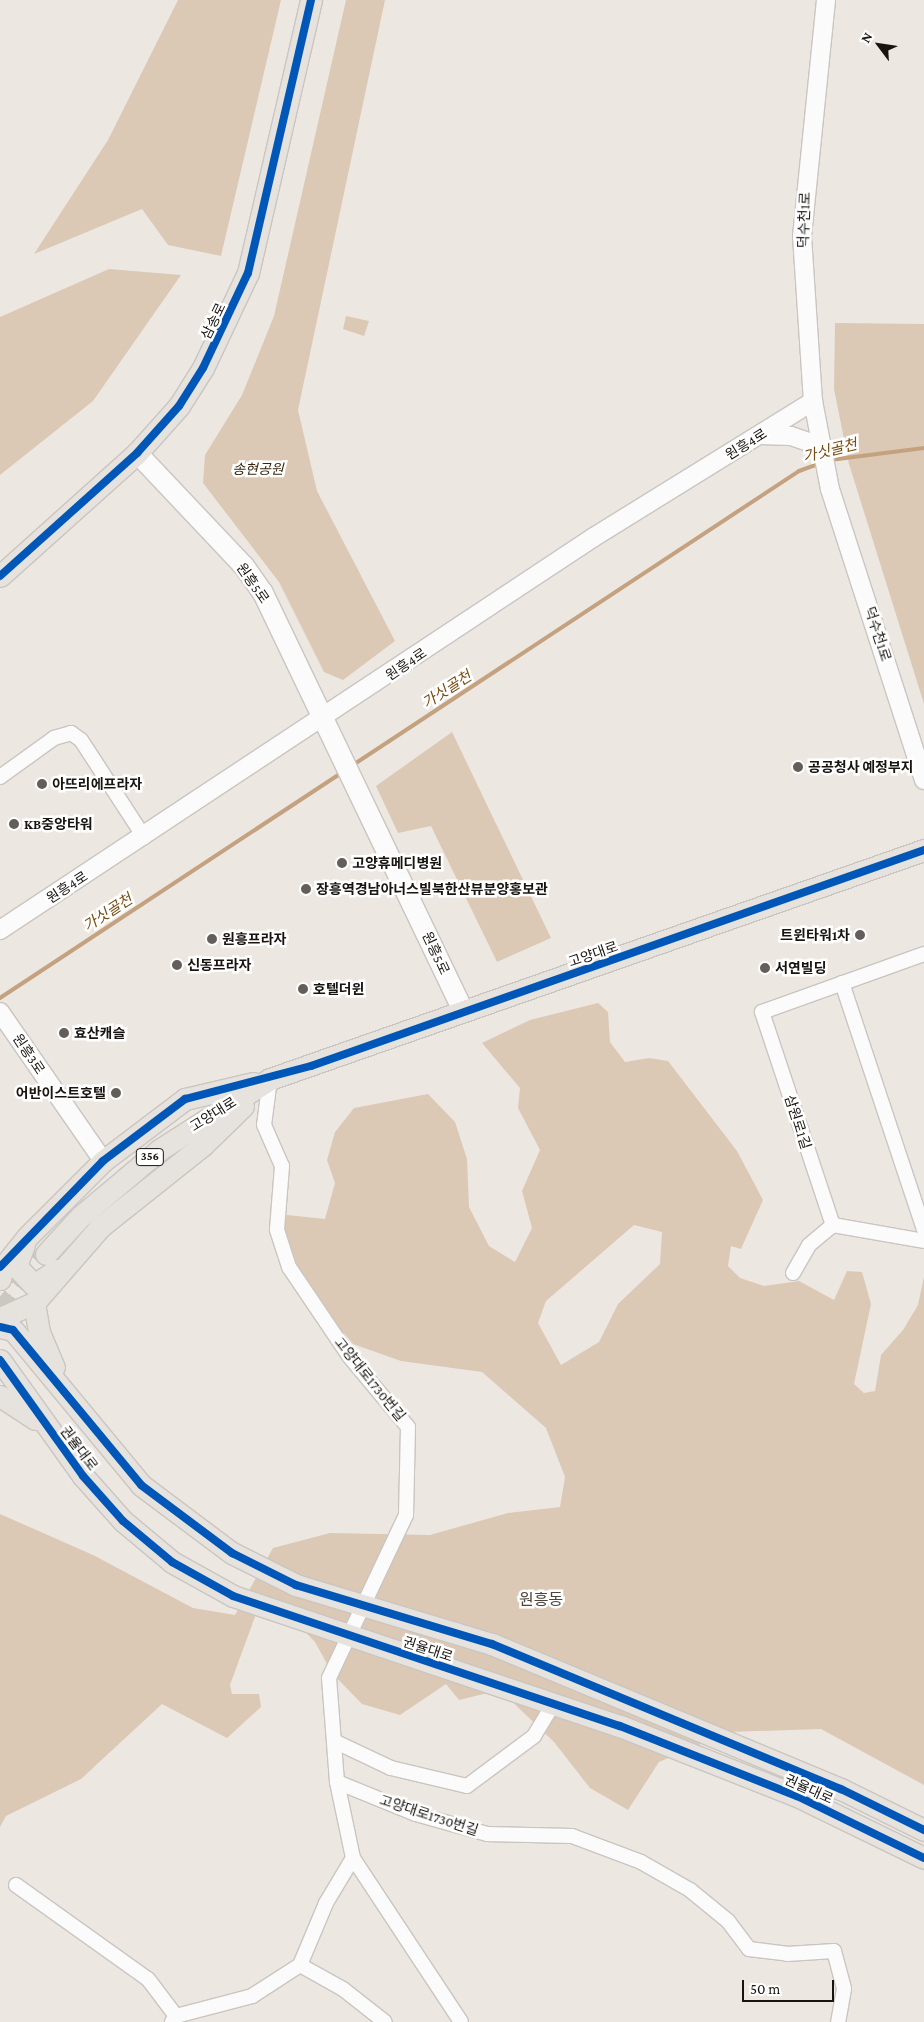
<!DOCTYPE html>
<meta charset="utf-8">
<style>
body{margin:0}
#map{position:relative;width:924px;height:2022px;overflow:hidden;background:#ede7e2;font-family:"Crimson Pro","Noto Sans KR",serif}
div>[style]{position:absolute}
.green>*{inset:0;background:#dcc9b5}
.stream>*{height:4px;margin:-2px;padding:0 2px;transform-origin:2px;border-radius:2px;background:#c4a27f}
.primary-tunnel>*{height:21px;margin-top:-10.5px;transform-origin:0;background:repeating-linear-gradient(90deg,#cdc7c2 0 21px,transparent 0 32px)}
.roads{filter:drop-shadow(1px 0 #cac5c1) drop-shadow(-1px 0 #cac5c1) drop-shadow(0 1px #cac5c1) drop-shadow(0 -1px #cac5c1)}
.minor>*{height:14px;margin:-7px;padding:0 7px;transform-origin:7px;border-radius:7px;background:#fcfbfb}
.tertiary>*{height:18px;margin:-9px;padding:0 9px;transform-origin:9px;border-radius:9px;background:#fcfbfb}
.secondary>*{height:20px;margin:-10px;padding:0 10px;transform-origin:10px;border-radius:10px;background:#fcfbfb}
.primary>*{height:21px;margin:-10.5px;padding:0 10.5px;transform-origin:10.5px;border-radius:10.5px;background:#e6e2de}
.cycleway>*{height:8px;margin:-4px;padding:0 4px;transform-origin:4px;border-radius:4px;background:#0057b8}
.dots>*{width:14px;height:14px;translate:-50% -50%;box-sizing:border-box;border:2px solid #fff;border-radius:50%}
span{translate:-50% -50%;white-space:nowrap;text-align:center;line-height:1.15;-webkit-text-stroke:5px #fff;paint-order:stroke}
.shield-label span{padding:1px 4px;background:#fff;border:1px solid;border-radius:4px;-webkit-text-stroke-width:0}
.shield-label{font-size:12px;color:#181410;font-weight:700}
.street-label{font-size:14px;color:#181410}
.park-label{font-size:14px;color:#39250f;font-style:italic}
.poi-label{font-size:14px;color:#181410;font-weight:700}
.left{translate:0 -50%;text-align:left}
.right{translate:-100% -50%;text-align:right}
.water-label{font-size:15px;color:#794c13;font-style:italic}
.quarter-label{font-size:16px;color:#4d453c}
.north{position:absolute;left:854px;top:20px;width:50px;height:50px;-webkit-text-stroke:4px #fff;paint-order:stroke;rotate:301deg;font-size:14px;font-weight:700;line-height:20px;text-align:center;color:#181410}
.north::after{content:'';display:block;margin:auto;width:18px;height:22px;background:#181410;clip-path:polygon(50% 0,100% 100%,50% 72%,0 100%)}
.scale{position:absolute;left:742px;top:1980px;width:92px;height:22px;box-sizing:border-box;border:2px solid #181410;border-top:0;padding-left:6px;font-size:15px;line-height:18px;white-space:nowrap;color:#181410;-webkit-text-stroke:4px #fff;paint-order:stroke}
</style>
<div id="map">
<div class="green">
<i style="clip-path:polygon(178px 0,281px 0,221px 256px,168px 245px,142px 209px,34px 254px,108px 140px)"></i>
<i style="clip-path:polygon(346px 0,385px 0,298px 410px,317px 491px,395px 641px,343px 680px,324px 672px,279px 582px,203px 483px,205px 455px,242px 395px,274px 316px)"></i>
<i style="clip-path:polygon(109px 269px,181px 275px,93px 401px,0 475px,0 317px)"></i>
<i style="clip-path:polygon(346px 316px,369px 321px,364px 336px,343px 329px)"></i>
<i style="clip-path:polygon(835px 323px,924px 324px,924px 704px,849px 464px,834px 389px)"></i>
<i style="clip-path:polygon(452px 732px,551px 938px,497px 962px,431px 826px,398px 833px,376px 786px)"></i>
<i style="clip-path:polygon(evenodd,598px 1003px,608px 1012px,610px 1042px,625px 1062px,649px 1058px,668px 1061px,737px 1151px,763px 1200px,741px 1249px,731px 1246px,728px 1266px,740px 1278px,764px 1286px,799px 1281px,834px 1300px,847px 1271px,862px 1272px,871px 1304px,854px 1384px,864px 1393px,875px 1391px,881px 1355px,903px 1330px,918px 1305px,924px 1277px,924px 1785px,821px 1729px,729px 1732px,659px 1762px,628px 1810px,590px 1788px,554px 1742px,500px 1690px,459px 1700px,446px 1684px,400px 1715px,362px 1704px,332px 1673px,315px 1642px,287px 1613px,256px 1614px,230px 1685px,232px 1694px,259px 1694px,261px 1707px,227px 1738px,162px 1704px,81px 1779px,6px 1816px,0 1827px,0 1514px,93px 1555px,193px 1608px,235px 1615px,273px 1548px,330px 1533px,430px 1535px,508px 1513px,560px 1507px,565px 1477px,546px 1428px,482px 1372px,401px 1361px,353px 1344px,289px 1267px,277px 1230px,287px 1215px,325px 1219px,335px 1183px,327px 1160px,335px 1132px,354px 1108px,428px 1094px,455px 1122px,467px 1159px,469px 1207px,489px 1246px,515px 1262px,532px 1228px,522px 1191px,540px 1150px,518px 1108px,520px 1088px,482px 1043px,530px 1020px,598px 1003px,634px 1225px,662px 1232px,660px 1264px,618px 1304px,599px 1342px,561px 1365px,538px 1323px,546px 1301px,634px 1225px)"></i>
</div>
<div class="stream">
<i style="left:830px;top:460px;width:95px;rotate:-7.3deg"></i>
<i style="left:353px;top:765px;width:534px;rotate:-33.39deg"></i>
<i style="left:799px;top:471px;width:23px;rotate:-20deg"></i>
<i style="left:0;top:998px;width:411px;rotate:-33.4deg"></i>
</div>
<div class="primary-tunnel">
<i style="left:0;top:1313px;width:75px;rotate:-52.1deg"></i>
</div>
<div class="roads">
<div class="minor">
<i style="left:0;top:777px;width:67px;rotate:-35.8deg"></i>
<i style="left:54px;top:738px;width:18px;rotate:-16deg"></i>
<i style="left:71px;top:733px;width:12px;rotate:35deg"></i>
<i style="left:81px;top:740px;width:116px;rotate:57deg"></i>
<i style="left:924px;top:954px;width:172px;rotate:160.3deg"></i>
<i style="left:762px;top:1012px;width:225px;rotate:71.6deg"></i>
<i style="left:833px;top:1225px;width:92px;rotate:10deg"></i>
<i style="left:842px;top:983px;width:260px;rotate:71.6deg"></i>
<i style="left:270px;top:1079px;width:46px;rotate:97.4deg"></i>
<i style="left:264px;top:1125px;width:45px;rotate:66.3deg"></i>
<i style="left:282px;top:1166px;width:64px;rotate:94.5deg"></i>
<i style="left:277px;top:1230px;width:39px;rotate:72deg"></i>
<i style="left:289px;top:1267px;width:107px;rotate:56deg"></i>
<i style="left:349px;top:1356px;width:92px;rotate:50.3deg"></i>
<i style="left:408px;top:1427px;width:88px;rotate:91.3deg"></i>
<i style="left:406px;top:1515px;width:180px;rotate:115.3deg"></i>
<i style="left:329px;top:1678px;width:104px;rotate:85.6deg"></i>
<i style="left:337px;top:1782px;width:78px;rotate:78.1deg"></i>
<i style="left:353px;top:1858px;width:196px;rotate:56.6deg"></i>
<i style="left:793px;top:1273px;width:32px;rotate:-60deg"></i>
<i style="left:809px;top:1245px;width:31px;rotate:-40deg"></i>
<i style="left:336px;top:1742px;width:61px;rotate:25.3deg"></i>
<i style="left:391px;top:1768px;width:78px;rotate:13.3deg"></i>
<i style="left:467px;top:1786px;width:84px;rotate:-36.7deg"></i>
<i style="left:534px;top:1736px;width:39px;rotate:-59deg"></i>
<i style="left:337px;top:1782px;width:85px;rotate:22.1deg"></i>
<i style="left:416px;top:1814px;width:74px;rotate:15.7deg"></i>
<i style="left:487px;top:1834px;width:85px;rotate:1.3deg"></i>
<i style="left:572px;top:1836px;width:74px;rotate:20.6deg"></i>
<i style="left:641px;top:1862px;width:56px;rotate:29.7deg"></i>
<i style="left:690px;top:1890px;width:49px;rotate:39.2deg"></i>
<i style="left:728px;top:1921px;width:35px;rotate:53deg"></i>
<i style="left:749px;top:1949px;width:38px;rotate:7deg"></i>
<i style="left:787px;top:1954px;width:47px;rotate:-3.7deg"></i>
<i style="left:834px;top:1951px;width:39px;rotate:75deg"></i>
<i style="left:844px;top:1989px;width:34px;rotate:100deg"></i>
<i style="left:16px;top:1885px;width:162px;rotate:35.5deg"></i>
<i style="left:148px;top:1979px;width:46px;rotate:52.9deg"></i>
<i style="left:300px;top:1965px;width:49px;rotate:29.2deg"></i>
<i style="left:343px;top:1989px;width:53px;rotate:38.2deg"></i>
<i style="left:172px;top:2022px;width:7px;rotate:-56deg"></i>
<i style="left:176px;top:2016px;width:79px;rotate:-14.7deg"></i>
<i style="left:252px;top:1996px;width:57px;rotate:-32.9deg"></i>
<i style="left:300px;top:1965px;width:67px;rotate:-67.2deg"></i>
<i style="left:326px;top:1903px;width:52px;rotate:-59deg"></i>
</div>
<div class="tertiary">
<i style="left:826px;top:0;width:237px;rotate:95.8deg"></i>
<i style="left:802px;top:236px;width:165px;rotate:86.2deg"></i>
<i style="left:813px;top:401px;width:90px;rotate:79.1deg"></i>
<i style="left:830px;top:489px;width:306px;rotate:72.1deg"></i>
<i style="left:760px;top:435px;width:31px;rotate:2deg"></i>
<i style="left:791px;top:436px;width:31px;rotate:19deg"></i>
<i style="left:0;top:930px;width:712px;rotate:-33.49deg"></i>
<i style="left:594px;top:537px;width:258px;rotate:-31.8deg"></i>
<i style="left:0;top:1012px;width:181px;rotate:55.3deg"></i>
</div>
<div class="secondary">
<i style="left:137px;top:453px;width:156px;rotate:46.6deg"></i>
<i style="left:244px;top:566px;width:33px;rotate:55deg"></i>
<i style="left:263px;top:593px;width:463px;rotate:64.4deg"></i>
</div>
<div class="primary">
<i style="left:0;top:576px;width:184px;rotate:-41.9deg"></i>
<i style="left:137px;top:453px;width:63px;rotate:-48.2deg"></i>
<i style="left:179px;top:406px;width:45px;rotate:-57.7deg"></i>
<i style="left:203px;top:368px;width:105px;rotate:-64.7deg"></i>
<i style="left:248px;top:273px;width:280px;rotate:-77deg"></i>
<i style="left:24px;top:1245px;width:22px;rotate:111deg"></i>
<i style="left:16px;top:1266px;width:26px;rotate:47deg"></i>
<i style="left:34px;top:1285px;width:27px;rotate:-34deg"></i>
<i style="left:46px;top:1254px;width:52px;rotate:-47.4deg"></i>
<i style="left:81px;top:1216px;width:102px;rotate:-40.2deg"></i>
<i style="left:159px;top:1150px;width:132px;rotate:-32.6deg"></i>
<i style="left:270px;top:1079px;width:693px;rotate:-19.3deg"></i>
<i style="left:0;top:1279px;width:12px;rotate:-76deg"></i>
<i style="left:3px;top:1267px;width:38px;rotate:-51deg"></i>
<i style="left:27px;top:1237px;width:107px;rotate:-45deg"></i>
<i style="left:103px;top:1161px;width:103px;rotate:-37.1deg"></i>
<i style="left:185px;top:1099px;width:70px;rotate:-13.2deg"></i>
<i style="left:34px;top:1303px;width:29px;rotate:80deg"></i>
<i style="left:39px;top:1332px;width:38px;rotate:67deg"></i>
<i style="left:0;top:1318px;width:37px;rotate:-24deg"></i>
<i style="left:34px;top:1303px;width:101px;rotate:-49deg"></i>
<i style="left:100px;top:1227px;width:132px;rotate:-38.5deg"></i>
<i style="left:203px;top:1145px;width:56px;rotate:-44.3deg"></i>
<i style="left:0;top:1327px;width:13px;rotate:13deg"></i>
<i style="left:13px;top:1330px;width:201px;rotate:50.4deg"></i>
<i style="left:141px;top:1485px;width:114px;rotate:36.8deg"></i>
<i style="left:232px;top:1553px;width:72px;rotate:26.6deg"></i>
<i style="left:296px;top:1585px;width:205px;rotate:16.8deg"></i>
<i style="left:492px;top:1644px;width:378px;rotate:22.6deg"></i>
<i style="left:841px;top:1789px;width:93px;rotate:26.3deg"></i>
<i style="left:0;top:1360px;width:143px;rotate:54.4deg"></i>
<i style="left:83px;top:1476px;width:60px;rotate:48.4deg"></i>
<i style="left:123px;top:1521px;width:64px;rotate:39.9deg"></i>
<i style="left:172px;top:1562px;width:70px;rotate:29.1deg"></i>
<i style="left:233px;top:1596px;width:408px;rotate:18.6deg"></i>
<i style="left:620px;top:1726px;width:190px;rotate:21.6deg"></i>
<i style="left:797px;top:1796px;width:141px;rotate:26deg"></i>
<i style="left:0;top:1396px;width:42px;rotate:33.3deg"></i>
</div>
</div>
<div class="cycleway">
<i style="left:0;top:576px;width:184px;rotate:-41.9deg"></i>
<i style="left:137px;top:453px;width:63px;rotate:-48.2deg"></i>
<i style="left:179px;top:406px;width:45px;rotate:-57.7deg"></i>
<i style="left:203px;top:368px;width:105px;rotate:-64.7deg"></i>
<i style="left:248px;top:273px;width:280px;rotate:-77deg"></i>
<i style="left:0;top:1267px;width:148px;rotate:-45.8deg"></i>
<i style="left:103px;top:1161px;width:103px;rotate:-37.1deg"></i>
<i style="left:185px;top:1099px;width:130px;rotate:-14.7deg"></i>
<i style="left:311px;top:1066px;width:650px;rotate:-19.41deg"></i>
<i style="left:0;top:1327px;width:13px;rotate:13deg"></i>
<i style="left:13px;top:1330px;width:201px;rotate:50.4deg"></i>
<i style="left:141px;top:1485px;width:114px;rotate:36.8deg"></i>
<i style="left:232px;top:1553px;width:72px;rotate:26.6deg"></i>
<i style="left:296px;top:1585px;width:205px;rotate:16.8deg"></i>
<i style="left:492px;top:1644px;width:378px;rotate:22.6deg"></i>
<i style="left:841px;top:1789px;width:93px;rotate:26.3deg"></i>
<i style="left:0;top:1360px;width:143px;rotate:54.4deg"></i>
<i style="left:83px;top:1476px;width:60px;rotate:48.4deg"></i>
<i style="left:123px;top:1521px;width:64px;rotate:39.9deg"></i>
<i style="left:172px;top:1562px;width:70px;rotate:29.1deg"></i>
<i style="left:233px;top:1596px;width:408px;rotate:18.6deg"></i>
<i style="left:620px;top:1726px;width:190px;rotate:21.6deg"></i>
<i style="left:797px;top:1796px;width:141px;rotate:26deg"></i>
</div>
<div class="dots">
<i style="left:798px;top:767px;background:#635e5a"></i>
<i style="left:42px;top:784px;background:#635e5a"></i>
<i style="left:14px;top:824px;background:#635e5a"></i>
<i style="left:342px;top:863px;background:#635e5a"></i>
<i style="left:306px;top:889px;background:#635e5a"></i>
<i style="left:860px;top:935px;background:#635e5a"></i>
<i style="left:212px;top:939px;background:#635e5a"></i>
<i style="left:177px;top:965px;background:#635e5a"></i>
<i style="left:765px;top:968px;background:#635e5a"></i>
<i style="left:303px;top:989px;background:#635e5a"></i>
<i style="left:64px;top:1033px;background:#635e5a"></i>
<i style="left:116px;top:1093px;background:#635e5a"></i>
</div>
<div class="shield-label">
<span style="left:150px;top:1157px">356</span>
</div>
<div class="street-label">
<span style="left:804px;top:220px;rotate:-88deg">덕수천1로</span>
<span style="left:213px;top:321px;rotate:-64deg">삼송로</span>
<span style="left:746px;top:444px;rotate:-32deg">원흥4로</span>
<span style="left:253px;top:583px;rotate:55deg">원흥5로</span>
<span style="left:878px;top:634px;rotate:72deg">덕수천1로</span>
<span style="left:406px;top:664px;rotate:-34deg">원흥4로</span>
<span style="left:67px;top:887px;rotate:-33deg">원흥4로</span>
<span style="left:436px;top:953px;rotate:65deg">원흥5로</span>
<span style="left:593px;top:954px;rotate:-19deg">고양대로</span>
<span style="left:29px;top:1054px;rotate:56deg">원흥3로</span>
<span style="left:213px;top:1114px;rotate:-32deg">고양대로</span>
<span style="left:798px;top:1122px;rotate:72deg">삼원로1길</span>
<span style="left:370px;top:1379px;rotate:51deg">고양대로1730번길</span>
<span style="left:79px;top:1448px;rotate:53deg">권율대로</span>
<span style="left:428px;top:1649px;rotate:18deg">권율대로</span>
<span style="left:809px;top:1789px;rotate:24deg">권율대로</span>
<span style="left:429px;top:1815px;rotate:18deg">고양대로1730번길</span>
</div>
<div class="park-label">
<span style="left:258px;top:469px">송현공원</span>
</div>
<div class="poi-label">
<span class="left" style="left:808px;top:767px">공공청사 예정부지</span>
<span class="left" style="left:52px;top:784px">아뜨리에프라자</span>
<span class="left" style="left:24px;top:824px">KB중앙타워</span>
<span class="left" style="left:352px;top:863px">고양휴메디병원</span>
<span class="left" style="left:316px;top:889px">장흥역경남아너스빌북한산뷰분양홍보관</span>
<span class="right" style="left:850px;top:935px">트윈타워1차</span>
<span class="left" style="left:222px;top:939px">원흥프라자</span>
<span class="left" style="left:187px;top:965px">신동프라자</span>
<span class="left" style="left:775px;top:968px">서연빌딩</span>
<span class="left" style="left:313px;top:989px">호텔더윈</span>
<span class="left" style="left:74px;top:1033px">효산캐슬</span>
<span class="right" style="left:106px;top:1093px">어반이스트호텔</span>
</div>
<div class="water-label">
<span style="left:830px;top:451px;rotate:-14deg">가싯골천</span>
<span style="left:447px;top:690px;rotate:-33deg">가싯골천</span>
<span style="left:108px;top:913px;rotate:-33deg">가싯골천</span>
</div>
<div class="quarter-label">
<span style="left:541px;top:1600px">원흥동</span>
</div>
<div class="north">N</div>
<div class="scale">50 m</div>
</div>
